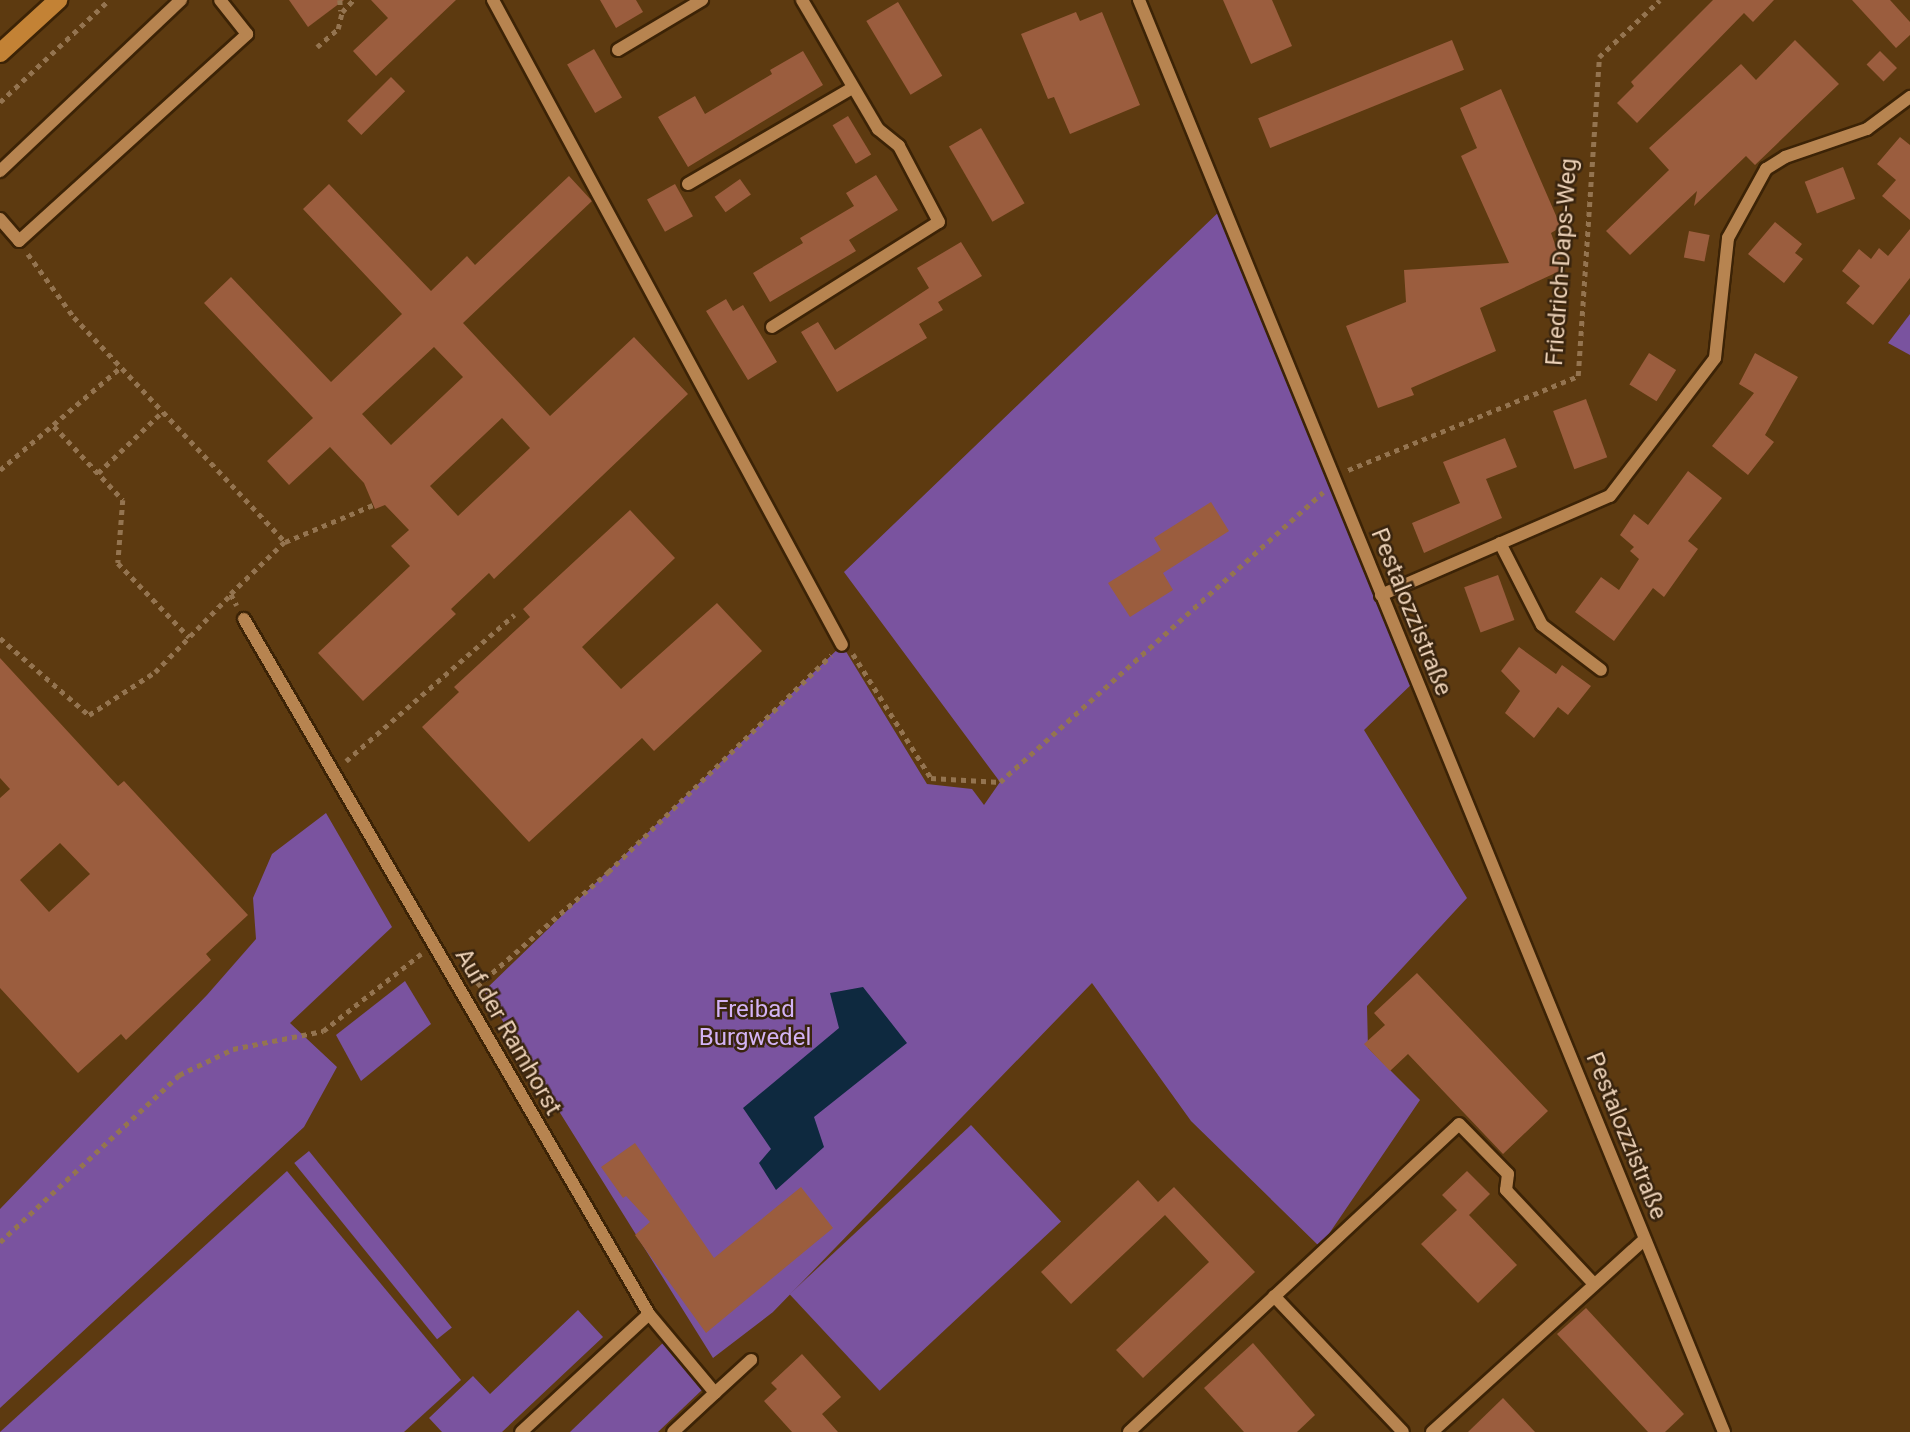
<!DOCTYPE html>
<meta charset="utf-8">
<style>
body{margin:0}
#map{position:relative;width:1910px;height:1432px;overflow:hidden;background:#5d3a10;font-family:Roboto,sans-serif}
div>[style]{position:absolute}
.green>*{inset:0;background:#7a539f;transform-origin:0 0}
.water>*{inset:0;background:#0e293f}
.building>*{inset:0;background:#9b5d3e;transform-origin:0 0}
.path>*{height:4.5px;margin-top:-2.25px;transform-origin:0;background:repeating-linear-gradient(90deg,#947450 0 5px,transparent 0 10px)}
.roads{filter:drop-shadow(2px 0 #3c2306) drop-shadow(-2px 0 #3c2306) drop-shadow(0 2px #3c2306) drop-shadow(0 -2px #3c2306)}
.minor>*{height:12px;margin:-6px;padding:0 6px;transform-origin:6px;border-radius:6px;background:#b78450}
.major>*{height:18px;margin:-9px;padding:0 9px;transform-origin:9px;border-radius:9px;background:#c38235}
span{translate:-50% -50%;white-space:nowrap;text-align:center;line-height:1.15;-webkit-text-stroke:5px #39240e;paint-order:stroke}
.street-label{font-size:24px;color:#ebd0b6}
.park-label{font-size:24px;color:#d3b3f5}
</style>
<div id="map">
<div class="green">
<i style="clip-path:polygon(1225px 206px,1416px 680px,1364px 730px,1467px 898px,1367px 1006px,1368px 1048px,1420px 1100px,1320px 1247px,1191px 1121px,1092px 983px,773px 1312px,713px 1358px,484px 991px,842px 645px,927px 784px,972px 789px,984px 805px,1000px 782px,844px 572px)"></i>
<i style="clip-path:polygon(1910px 314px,1910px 355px,1888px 343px)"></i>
<i style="clip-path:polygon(326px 813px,392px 927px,290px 1023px,337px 1067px,304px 1127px,0 1408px,0 1209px,207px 995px,256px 939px,253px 898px,272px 854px)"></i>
<i style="clip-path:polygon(405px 981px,431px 1024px,361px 1081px,336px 1035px)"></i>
<i style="left:971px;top:1125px;width:132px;height:248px;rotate:47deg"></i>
<i style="left:309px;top:1151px;width:227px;height:19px;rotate:51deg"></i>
<i style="clip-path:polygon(287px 1171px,461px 1380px,404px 1432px,0 1432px)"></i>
<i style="clip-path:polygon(578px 1310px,603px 1337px,502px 1432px,442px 1432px,429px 1418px,473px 1376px,490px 1394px)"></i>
<i style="clip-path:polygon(667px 1339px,704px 1388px,658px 1432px,570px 1432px)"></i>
</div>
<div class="water">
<i style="clip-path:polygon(863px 987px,907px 1043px,814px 1117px,824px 1147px,776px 1190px,759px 1163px,771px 1149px,743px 1108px,839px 1028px,830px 993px)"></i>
</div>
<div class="building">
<i style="clip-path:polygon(289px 0,344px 0,308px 27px)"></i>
<i style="clip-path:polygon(371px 0,456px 0,376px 76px,353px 51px,388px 18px)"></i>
<i style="clip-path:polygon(600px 0,636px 0,643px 12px,616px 28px)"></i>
<i style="clip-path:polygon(1223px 0,1272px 0,1292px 46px,1251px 64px)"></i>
<i style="clip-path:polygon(1713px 0,1774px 0,1753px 22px,1744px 13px,1637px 123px,1617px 103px,1634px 86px,1631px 82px)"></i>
<i style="clip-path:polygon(1852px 0,1890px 0,1910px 22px,1910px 35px,1896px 48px)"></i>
<i style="left:898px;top:2px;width:86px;height:37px;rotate:59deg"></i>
<i style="clip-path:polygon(1076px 12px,1080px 21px,1102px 12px,1140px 105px,1070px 134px,1054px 97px,1048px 99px,1021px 34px)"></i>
<i style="left:1452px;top:40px;width:32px;height:209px;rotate:68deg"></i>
<i style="clip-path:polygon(1795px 40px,1839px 84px,1755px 165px,1746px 156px,1694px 206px,1697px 191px,1630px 255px,1606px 231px,1669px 170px,1649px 148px,1741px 64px,1756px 80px)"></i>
<i style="left:594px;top:49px;width:56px;height:31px;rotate:60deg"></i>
<i style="clip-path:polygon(803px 51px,823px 85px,688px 167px,658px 117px,695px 96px,705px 114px,772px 74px,770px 70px)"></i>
<i style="left:1880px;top:51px;width:24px;height:19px;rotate:45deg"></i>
<i style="left:391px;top:77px;width:20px;height:62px;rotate:45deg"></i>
<i style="clip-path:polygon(1501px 89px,1561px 227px,1551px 233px,1564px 269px,1480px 308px,1496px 351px,1411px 388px,1414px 395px,1378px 408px,1346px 326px,1406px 302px,1404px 270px,1509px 263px,1461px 156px,1477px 148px,1460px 108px)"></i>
<i style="left:848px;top:116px;width:45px;height:18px;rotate:59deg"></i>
<i style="left:981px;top:128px;width:87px;height:37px;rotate:60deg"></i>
<i style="clip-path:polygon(1900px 137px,1910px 145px,1910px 220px,1882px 196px,1896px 180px,1877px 164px)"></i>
<i style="left:1843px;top:167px;width:34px;height:41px;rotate:69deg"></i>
<i style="clip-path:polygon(876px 175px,898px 210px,849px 240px,856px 251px,770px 302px,753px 273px,803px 243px,800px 238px,854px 206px,846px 193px)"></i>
<i style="clip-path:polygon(evenodd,569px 176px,592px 201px,463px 323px,550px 416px,634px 337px,688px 394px,494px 579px,489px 573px,451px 609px,456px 614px,363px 701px,318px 653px,410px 566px,391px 546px,409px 530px,385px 505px,375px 509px,364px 483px,330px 447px,289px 485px,267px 461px,313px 418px,204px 303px,231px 277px,331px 382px,402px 314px,303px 209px,329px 184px,431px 291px,467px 256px,475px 265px,569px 176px,434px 347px,463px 377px,391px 445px,362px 414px,434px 347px,569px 176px,502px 418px,530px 448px,458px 516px,430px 486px,502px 418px)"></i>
<i style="left:740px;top:179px;width:19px;height:31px;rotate:55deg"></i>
<i style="left:675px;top:184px;width:37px;height:32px;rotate:61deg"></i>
<i style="clip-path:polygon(1775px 222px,1802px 244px,1795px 253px,1803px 259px,1784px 283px,1748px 254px)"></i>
<i style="clip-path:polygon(1910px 229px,1910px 278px,1873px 325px,1846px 303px,1860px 286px,1842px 271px,1859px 249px,1871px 259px,1879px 248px,1888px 256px)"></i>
<i style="left:1689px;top:231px;width:21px;height:27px;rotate:11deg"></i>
<i style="clip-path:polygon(961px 242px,982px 276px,938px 302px,943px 310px,919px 324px,927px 338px,837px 392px,801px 332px,818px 322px,835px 350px,929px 288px,917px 268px)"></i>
<i style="clip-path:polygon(726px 299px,733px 311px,743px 305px,777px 362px,748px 380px,706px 311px)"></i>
<i style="left:1649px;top:353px;width:32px;height:37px;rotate:32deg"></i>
<i style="clip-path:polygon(1755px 353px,1798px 377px,1765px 435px,1774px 442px,1748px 475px,1712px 446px,1754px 393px,1739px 384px)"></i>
<i style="left:1586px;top:399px;width:62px;height:35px;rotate:70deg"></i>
<i style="clip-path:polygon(1505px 438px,1517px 467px,1486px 479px,1502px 518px,1424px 553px,1412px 523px,1460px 503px,1443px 462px)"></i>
<i style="clip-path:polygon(1688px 471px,1722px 498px,1688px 541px,1698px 549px,1664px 597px,1653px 588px,1614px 641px,1575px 612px,1601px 577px,1619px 590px,1639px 559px,1630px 551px,1634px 547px,1620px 535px,1634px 514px,1648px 525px)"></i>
<i style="clip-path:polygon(1211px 502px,1229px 531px,1163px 573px,1173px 590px,1130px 617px,1108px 583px,1161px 550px,1154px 538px)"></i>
<i style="clip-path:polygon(630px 510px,675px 558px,582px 647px,621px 689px,717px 603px,762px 651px,654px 751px,642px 738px,529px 842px,422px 727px,459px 692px,454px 687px,530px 617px,523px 609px)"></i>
<i style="left:1498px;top:575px;width:48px;height:36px;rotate:70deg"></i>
<i style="clip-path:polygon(1519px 647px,1556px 674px,1562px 665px,1591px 686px,1568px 715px,1558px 707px,1534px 738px,1505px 713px,1520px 691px,1501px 671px)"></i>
<i style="clip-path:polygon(evenodd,0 658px,118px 786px,124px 781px,248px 915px,206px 954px,211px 960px,126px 1040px,121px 1034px,78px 1073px,0 988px,0 798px,10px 789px,0 778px,0 658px,60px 843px,90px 874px,49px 912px,20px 880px,60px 843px)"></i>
<i style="clip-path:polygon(1417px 973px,1548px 1111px,1503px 1154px,1408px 1054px,1390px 1071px,1364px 1044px,1385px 1025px,1374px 1013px)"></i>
<i style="clip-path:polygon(635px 1143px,714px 1258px,801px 1187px,833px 1228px,706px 1333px,635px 1235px,650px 1222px,626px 1196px,623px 1198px,601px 1167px)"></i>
<i style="clip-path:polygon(1467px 1171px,1490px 1194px,1469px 1215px,1517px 1265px,1478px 1303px,1421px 1244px,1457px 1210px,1442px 1195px)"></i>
<i style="clip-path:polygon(1138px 1180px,1158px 1202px,1174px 1187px,1255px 1272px,1143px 1378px,1116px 1350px,1209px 1262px,1165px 1215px,1071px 1304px,1041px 1272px)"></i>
<i style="clip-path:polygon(1586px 1308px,1684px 1414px,1665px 1432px,1648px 1432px,1557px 1334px)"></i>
<i style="clip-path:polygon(1253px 1343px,1315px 1415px,1297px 1432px,1244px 1432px,1204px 1388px)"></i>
<i style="clip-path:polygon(802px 1354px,841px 1397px,822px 1414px,838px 1432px,792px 1432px,764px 1401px,777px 1389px,771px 1383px)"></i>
<i style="clip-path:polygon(1503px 1398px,1535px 1432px,1468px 1432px)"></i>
</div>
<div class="path">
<i style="left:340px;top:0;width:11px;rotate:85deg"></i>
<i style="left:317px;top:47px;width:28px;rotate:-41deg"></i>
<i style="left:338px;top:29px;width:17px;rotate:-77deg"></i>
<i style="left:342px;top:12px;width:16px;rotate:-47deg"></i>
<i style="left:0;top:102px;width:149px;rotate:-43.1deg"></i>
<i style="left:28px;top:254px;width:78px;rotate:53.9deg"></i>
<i style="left:74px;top:317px;width:308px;rotate:46.8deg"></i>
<i style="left:285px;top:542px;width:75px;rotate:136.1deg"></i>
<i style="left:231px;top:594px;width:13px;rotate:63deg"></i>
<i style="left:54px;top:426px;width:101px;rotate:47deg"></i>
<i style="left:123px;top:500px;width:63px;rotate:94.5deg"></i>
<i style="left:118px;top:563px;width:103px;rotate:46.2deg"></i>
<i style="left:0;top:470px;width:160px;rotate:-40.4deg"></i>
<i style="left:1348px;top:470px;width:248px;rotate:-22.2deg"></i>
<i style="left:1578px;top:376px;width:320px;rotate:-86.2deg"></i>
<i style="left:1599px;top:57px;width:83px;rotate:-43.1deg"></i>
<i style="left:98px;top:473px;width:88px;rotate:-43.6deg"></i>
<i style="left:285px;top:542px;width:95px;rotate:-22.8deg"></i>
<i style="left:0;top:638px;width:118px;rotate:40.9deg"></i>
<i style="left:89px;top:715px;width:79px;rotate:-33.1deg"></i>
<i style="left:155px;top:672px;width:109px;rotate:-45.7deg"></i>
<i style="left:853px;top:654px;width:146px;rotate:57.8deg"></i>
<i style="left:931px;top:778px;width:69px;rotate:3.3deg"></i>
<i style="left:1000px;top:782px;width:434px;rotate:-41.9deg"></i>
<i style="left:346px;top:761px;width:223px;rotate:-41deg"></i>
<i style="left:477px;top:986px;width:174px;rotate:-41deg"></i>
<i style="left:608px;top:872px;width:311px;rotate:-44.2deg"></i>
<i style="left:0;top:1242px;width:245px;rotate:-43deg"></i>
<i style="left:179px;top:1075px;width:60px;rotate:-25.7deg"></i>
<i style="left:233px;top:1049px;width:92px;rotate:-11.3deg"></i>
<i style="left:323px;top:1031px;width:125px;rotate:-38.2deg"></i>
</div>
<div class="roads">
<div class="minor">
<i style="left:493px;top:0;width:733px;rotate:61.58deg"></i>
<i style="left:1139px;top:0;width:1547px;rotate:67.78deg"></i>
<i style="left:618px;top:50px;width:98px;rotate:-30.8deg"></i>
<i style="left:0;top:171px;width:249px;rotate:-43.4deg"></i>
<i style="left:688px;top:184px;width:190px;rotate:-30.3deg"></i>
<i style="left:0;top:219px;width:29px;rotate:49deg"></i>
<i style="left:19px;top:241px;width:308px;rotate:-42.2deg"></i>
<i style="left:247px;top:34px;width:43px;rotate:-128.5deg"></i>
<i style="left:772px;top:327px;width:197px;rotate:-32.2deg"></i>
<i style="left:939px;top:222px;width:86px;rotate:-117.8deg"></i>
<i style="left:899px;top:146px;width:27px;rotate:-141deg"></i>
<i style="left:878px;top:129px;width:150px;rotate:-120.5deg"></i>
<i style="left:1500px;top:543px;width:92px;rotate:62.9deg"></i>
<i style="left:1542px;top:625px;width:74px;rotate:37.3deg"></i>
<i style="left:1381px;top:595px;width:249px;rotate:-23.4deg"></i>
<i style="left:1610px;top:496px;width:173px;rotate:-52.7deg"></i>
<i style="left:1715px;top:358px;width:121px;rotate:-83.8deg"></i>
<i style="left:1728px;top:238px;width:79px;rotate:-61.2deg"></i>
<i style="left:1766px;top:169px;width:22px;rotate:-32deg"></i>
<i style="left:1785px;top:157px;width:87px;rotate:-18.9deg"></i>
<i style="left:1867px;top:129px;width:54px;rotate:-36.7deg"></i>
<i style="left:244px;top:619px;width:804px;rotate:59.77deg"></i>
<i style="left:649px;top:1314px;width:174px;rotate:137.3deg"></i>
<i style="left:1274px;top:1296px;width:187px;rotate:46.5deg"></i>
<i style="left:649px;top:1314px;width:103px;rotate:50.1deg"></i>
<i style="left:715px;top:1393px;width:57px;rotate:137.1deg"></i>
<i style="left:715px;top:1393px;width:49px;rotate:-42.5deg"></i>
<i style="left:1129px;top:1432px;width:451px;rotate:-43deg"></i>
<i style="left:1459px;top:1124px;width:70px;rotate:45.6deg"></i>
<i style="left:1508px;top:1174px;width:16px;rotate:97deg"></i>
<i style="left:1506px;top:1190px;width:129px;rotate:46.9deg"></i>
<i style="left:1432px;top:1432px;width:287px;rotate:-42.2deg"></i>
</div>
<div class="major">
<i style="left:0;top:53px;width:79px;rotate:-42.4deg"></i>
</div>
</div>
<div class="street-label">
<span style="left:1562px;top:262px;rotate:-86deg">Friedrich-Daps-Weg</span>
<span style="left:1411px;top:612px;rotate:68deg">Pestalozzistraße</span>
<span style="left:508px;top:1032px;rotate:60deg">Auf der Ramhorst</span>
<span style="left:1626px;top:1136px;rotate:68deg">Pestalozzistraße</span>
</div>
<div class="park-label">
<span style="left:755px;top:1024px">Freibad<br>Burgwedel</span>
</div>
</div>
